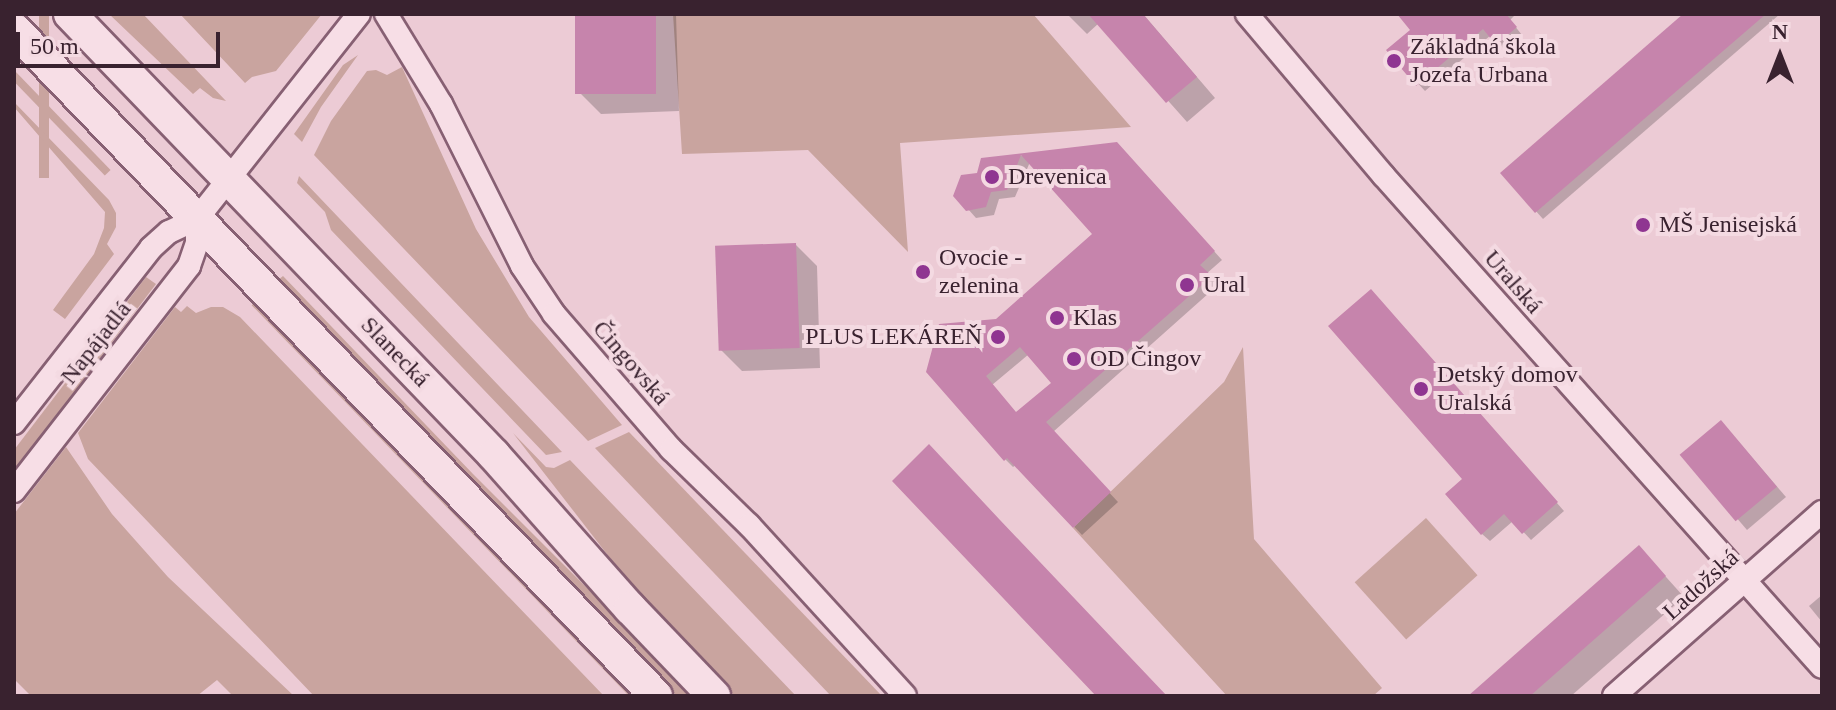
<!DOCTYPE html>
<meta charset="utf-8">
<style>
body{margin:0}
#map{position:relative;width:1836px;height:710px;overflow:hidden;background:#eccbd5;font-family:"Times New Roman",serif}
div>[style]{position:absolute}
.green>*{inset:0;background:#c9a49f;transform-origin:0 0}
.shadow>*{inset:0;background:#0003}
.building>*{inset:0;background:#c684ac;transform-origin:0 0}
.roads{filter:drop-shadow(2px 0 #876073) drop-shadow(-2px 0 #876073) drop-shadow(0 2px #876073) drop-shadow(0 -2px #876073)}
.minor>*{height:22px;margin:-11px;padding:0 11px;transform-origin:11px;border-radius:11px;background:#f7dee6}
.secondary>*{height:32px;margin:-16px;padding:0 16px;transform-origin:16px;border-radius:16px;background:#f7dee6}
.dots>*{width:22px;height:22px;translate:-50% -50%;box-sizing:border-box;border:4px solid #f4dae2;border-radius:50%}
span{translate:-50% -50%;white-space:nowrap;text-align:center;line-height:1.15;-webkit-text-stroke:8px #f4dae2;paint-order:stroke}
.poi-label{font-size:24px;color:#39222f}
.left{translate:0 -50%;text-align:left}
.right{translate:-100% -50%;text-align:right}
.street-label{font-size:24px;color:#39222f}
.frame{position:absolute;inset:0;border:16px solid #39222f;pointer-events:none}
.north{position:absolute;left:1740px;top:16px;width:80px;height:80px;-webkit-text-stroke:6px #f4dae2;paint-order:stroke;rotate:0deg;font-size:22px;font-weight:700;line-height:32px;text-align:center;color:#39222f}
.north::after{content:'';display:block;margin:auto;width:28px;height:36px;background:#39222f;clip-path:polygon(50% 0,100% 100%,50% 72%,0 100%)}
.scale{position:absolute;left:16px;top:32px;width:204px;height:36px;box-sizing:border-box;border:4px solid #39222f;border-top:0;padding-left:10px;font-size:24px;line-height:28px;white-space:nowrap;color:#39222f;-webkit-text-stroke:6px #f4dae2;paint-order:stroke}
</style>
<div id="map">
<div class="green">
<i style="left:39px;top:14px;width:10px;height:164px"></i>
<i style="clip-path:polygon(109px 14px,143px 14px,226px 101px,213px 98px,200px 88px,193px 94px)"></i>
<i style="clip-path:polygon(180px 14px,322px 14px,276px 71px,252px 77px,245px 83px)"></i>
<i style="clip-path:polygon(673px 14px,1033px 14px,1131px 127px,900px 143px,908px 252px,808px 150px,682px 154px)"></i>
<i style="clip-path:polygon(358px 55px,321px 107px,302px 142px,294px 134px,343px 65px)"></i>
<i style="clip-path:polygon(402px 67px,476px 229px,529px 317px,622px 425px,588px 441px,314px 155px,331px 121px,367px 71px,376px 70px,387px 75px)"></i>
<i style="left:14px;top:70px;width:139px;height:8px;rotate:46deg"></i>
<i style="clip-path:polygon(14px 102px,109px 200px,116px 213px,116px 227px,107px 244px,114px 254px,65px 319px,53px 310px,94px 254px,104px 228px,105px 212px,14px 107px)"></i>
<i style="clip-path:polygon(299px 176px,562px 452px,546px 455px,331px 230px,325px 212px,297px 183px)"></i>
<i style="clip-path:polygon(283px 276px,473px 474px,695px 696px,677px 696px,278px 280px)"></i>
<i style="clip-path:polygon(146px 277px,156px 284px,14px 472px,14px 450px)"></i>
<i style="left:256px;top:301px;width:547px;height:6px;rotate:46deg"></i>
<i style="clip-path:polygon(187px 306px,196px 313px,211px 307px,223px 307px,240px 317px,604px 696px,314px 696px,88px 459px,78px 433px,175px 307px,181px 312px)"></i>
<i style="clip-path:polygon(1243px 347px,1254px 539px,1382px 688px,1373px 696px,1227px 696px,1073px 528px,1224px 382px)"></i>
<i style="clip-path:polygon(629px 432px,882px 696px,831px 696px,595px 448px)"></i>
<i style="clip-path:polygon(513px 433px,546px 467px,554px 468px,570px 460px,796px 696px,735px 696px,641px 598px)"></i>
<i style="clip-path:polygon(66px 447px,112px 514px,168px 577px,294px 696px,233px 696px,217px 680px,197px 696px,31px 696px,14px 679px,14px 514px)"></i>
<i style="left:1426px;top:518px;width:77px;height:96px;rotate:48deg"></i>
</div>
<div class="shadow">
<i style="clip-path:polygon(577px 14px,676px 14px,679px 111px,601px 114px,580px 93px)"></i>
<i style="clip-path:polygon(1067px 14px,1143px 14px,1215px 98px,1187px 122px,1099px 23px,1087px 34px)"></i>
<i style="clip-path:polygon(1399px 14px,1516px 14px,1510px 20px,1522px 35px,1505px 50px,1491px 35px,1425px 91px,1388px 51px,1413px 30px)"></i>
<i style="clip-path:polygon(1686px 14px,1780px 14px,1543px 219px,1502px 173px)"></i>
<i style="clip-path:polygon(evenodd,1117px 144px,1222px 260px,1206px 274px,1218px 285px,1053px 432px,1118px 502px,1082px 535px,1016px 465px,1013px 467px,1005px 459px,928px 371px,997px 321px,1095px 234px,1030px 162px,1015px 197px,999px 199px,994px 215px,976px 218px,968px 209px,983px 160px,1117px 144px,1029px 354px,1054px 383px,1017px 414px,992px 385px,1029px 354px)"></i>
<i style="clip-path:polygon(796px 245px,817px 266px,820px 368px,742px 371px,721px 350px)"></i>
<i style="clip-path:polygon(1378px 300px,1564px 511px,1531px 540px,1513px 521px,1490px 541px,1482px 534px,1465px 479px)"></i>
<i style="clip-path:polygon(1731px 433px,1786px 497px,1747px 530px,1683px 455px)"></i>
<i style="clip-path:polygon(1658px 568px,1684px 597px,1571px 696px,1470px 696px)"></i>
<i style="clip-path:polygon(1822px 595px,1822px 622px,1809px 606px)"></i>
</div>
<div class="building">
<i style="left:575px;top:14px;width:81px;height:80px"></i>
<i style="clip-path:polygon(1088px 14px,1143px 14px,1197px 77px,1166px 103px)"></i>
<i style="clip-path:polygon(1397px 14px,1506px 14px,1517px 27px,1496px 45px,1483px 29px,1416px 86px,1386px 50px,1410px 30px)"></i>
<i style="clip-path:polygon(1683px 14px,1766px 14px,1535px 213px,1500px 173px)"></i>
<i style="clip-path:polygon(evenodd,1117px 142px,1215px 251px,1200px 265px,1212px 276px,1046px 422px,1111px 492px,1073px 528px,1007px 458px,1004px 461px,926px 372px,939px 324px,996px 319px,1092px 234px,1021px 155px,1007px 190px,991px 192px,986px 207px,966px 211px,953px 196px,961px 175px,977px 173px,981px 158px,1117px 142px,1020px 347px,1051px 383px,1016px 412px,986px 376px,1020px 347px)"></i>
<i style="left:796px;top:243px;width:105px;height:81px;rotate:88deg"></i>
<i style="clip-path:polygon(1371px 289px,1558px 502px,1522px 534px,1504px 514px,1481px 535px,1445px 494px,1462px 479px,1328px 326px)"></i>
<i style="left:1721px;top:420px;width:87px;height:54px;rotate:50deg"></i>
<i style="clip-path:polygon(929px 444px,1000px 520px,1167px 696px,1096px 696px,892px 481px)"></i>
<i style="clip-path:polygon(1639px 545px,1666px 576px,1605px 630px,1530px 696px,1468px 696px)"></i>
</div>
<div class="roads">
<div class="minor">
<i style="left:386px;top:14px;width:105px;rotate:58.6deg"></i>
<i style="left:441px;top:104px;width:181px;rotate:63.4deg"></i>
<i style="left:522px;top:266px;width:58px;rotate:56.3deg"></i>
<i style="left:554px;top:314px;width:179px;rotate:49.1deg"></i>
<i style="left:671px;top:449px;width:109px;rotate:44.3deg"></i>
<i style="left:749px;top:525px;width:231px;rotate:47.6deg"></i>
<i style="left:1247px;top:14px;width:211px;rotate:49.8deg"></i>
<i style="left:1383px;top:175px;width:659px;rotate:48.26deg"></i>
<i style="left:14px;top:423px;width:222px;rotate:-51.9deg"></i>
<i style="left:151px;top:248px;width:24px;rotate:-42deg"></i>
<i style="left:169px;top:232px;width:31px;rotate:-25deg"></i>
<i style="left:197px;top:219px;width:261px;rotate:-51.7deg"></i>
<i style="left:14px;top:491px;width:285px;rotate:-52.1deg"></i>
<i style="left:189px;top:266px;width:24px;rotate:-71deg"></i>
<i style="left:197px;top:243px;width:24px;rotate:-90deg"></i>
<i style="left:1614px;top:696px;width:278px;rotate:-41.5deg"></i>
</div>
<div class="secondary">
<i style="left:70px;top:14px;width:612px;rotate:46.13deg"></i>
<i style="left:494px;top:455px;width:205px;rotate:48.4deg"></i>
<i style="left:630px;top:608px;width:122px;rotate:46.3deg"></i>
<i style="left:14px;top:29px;width:926px;rotate:46.09deg"></i>
</div>
</div>
<div class="dots">
<i style="left:1394px;top:61px;background:#8f3591"></i>
<i style="left:992px;top:177px;background:#8f3591"></i>
<i style="left:1643px;top:225px;background:#8f3591"></i>
<i style="left:923px;top:272px;background:#8f3591"></i>
<i style="left:1187px;top:285px;background:#8f3591"></i>
<i style="left:1057px;top:318px;background:#8f3591"></i>
<i style="left:998px;top:337px;background:#8f3591"></i>
<i style="left:1074px;top:359px;background:#8f3591"></i>
<i style="left:1421px;top:389px;background:#8f3591"></i>
</div>
<div class="poi-label">
<span class="left" style="left:1410px;top:61px">Základná škola<br>Jozefa Urbana</span>
<span class="left" style="left:1008px;top:177px">Drevenica</span>
<span class="left" style="left:1659px;top:225px">MŠ Jenisejská</span>
<span class="left" style="left:939px;top:272px">Ovocie -<br>zelenina</span>
<span class="left" style="left:1203px;top:285px">Ural</span>
<span class="left" style="left:1073px;top:318px">Klas</span>
<span class="right" style="left:982px;top:337px">PLUS LEKÁREŇ</span>
<span class="left" style="left:1090px;top:359px">OD Čingov</span>
<span class="left" style="left:1437px;top:389px">Detský domov<br>Uralská</span>
</div>
<div class="street-label">
<span style="left:1513px;top:282px;rotate:49deg">Uralská</span>
<span style="left:96px;top:343px;rotate:-52deg">Napájadlá</span>
<span style="left:395px;top:352px;rotate:46deg">Slanecká</span>
<span style="left:631px;top:363px;rotate:49deg">Čingovská</span>
<span style="left:1701px;top:585px;rotate:-42deg">Ladožská</span>
</div>
<div class="frame"></div>
<div class="north">N</div>
<div class="scale">50 m</div>
</div>
